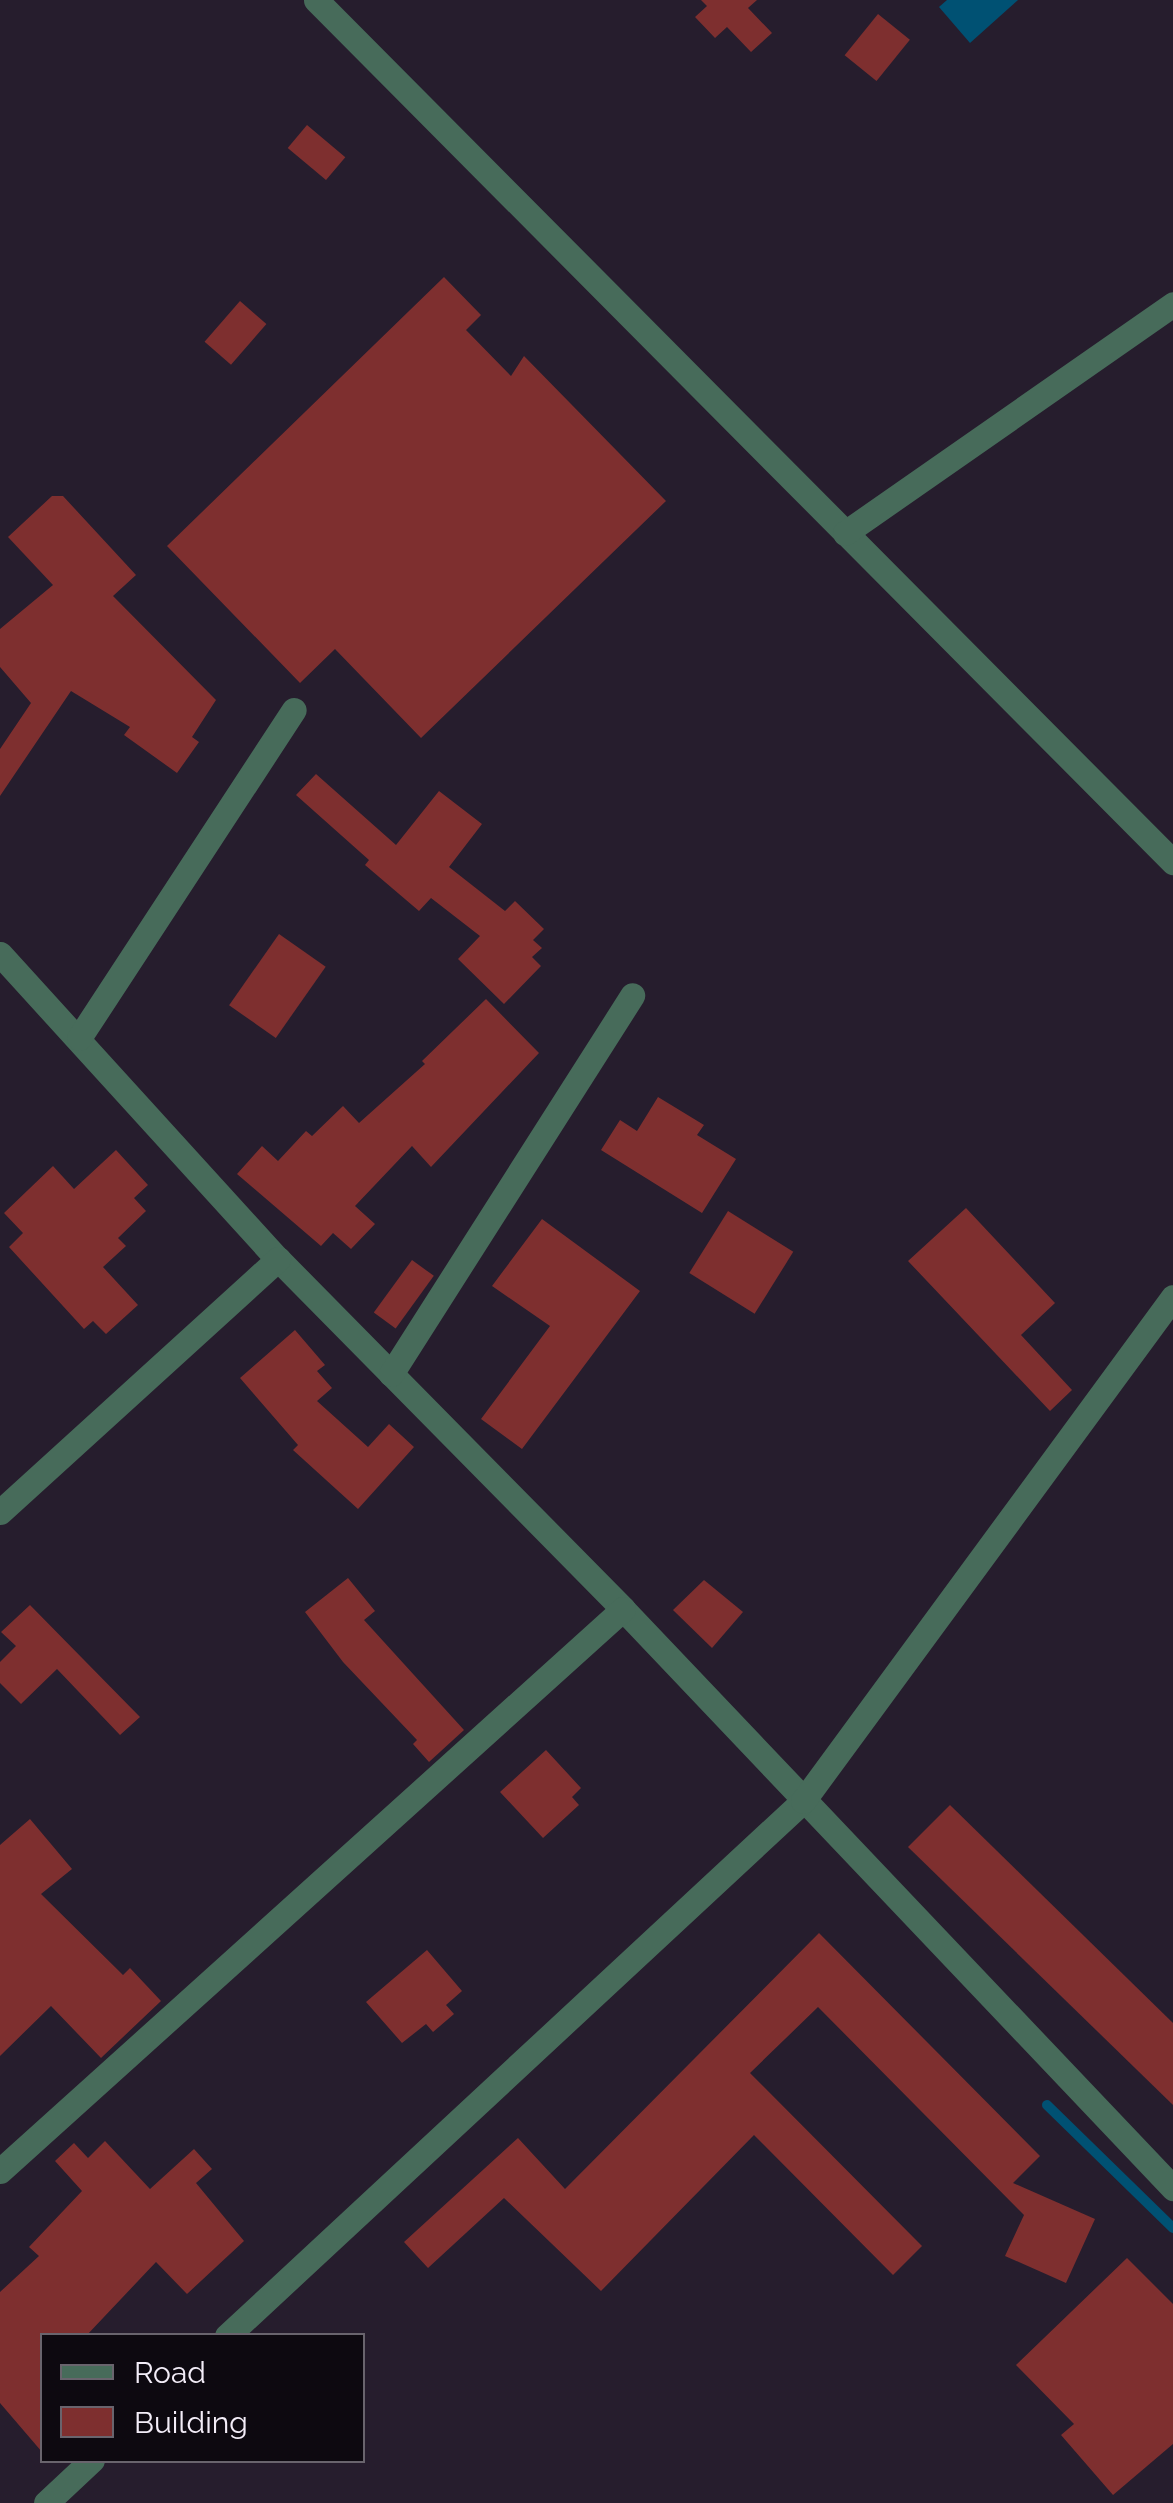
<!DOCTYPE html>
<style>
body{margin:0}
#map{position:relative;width:1173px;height:2503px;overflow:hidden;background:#261d2d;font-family:Raleway,sans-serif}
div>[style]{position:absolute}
.water>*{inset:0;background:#005173}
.stream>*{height:10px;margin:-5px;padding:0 5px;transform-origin:5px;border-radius:5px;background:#005173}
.building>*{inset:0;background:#7e2f2f;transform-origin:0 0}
.minor>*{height:25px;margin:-12.5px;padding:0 12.5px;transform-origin:12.5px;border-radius:12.5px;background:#476b5a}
span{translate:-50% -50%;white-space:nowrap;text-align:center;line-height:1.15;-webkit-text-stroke:8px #0d0910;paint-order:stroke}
.legend{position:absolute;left:40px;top:2333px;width:325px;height:130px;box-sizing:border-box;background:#0d0910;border:2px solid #69646d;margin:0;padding:12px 18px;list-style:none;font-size:30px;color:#f3edf8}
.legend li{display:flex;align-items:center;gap:20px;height:50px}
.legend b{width:50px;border:2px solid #69646d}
</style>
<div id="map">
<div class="water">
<i style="clip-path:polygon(947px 0,1018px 0,970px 43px,939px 7px)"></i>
</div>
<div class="stream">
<i style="left:1047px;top:2105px;width:176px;rotate:44.3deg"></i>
</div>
<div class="building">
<i style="clip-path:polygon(701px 0,757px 0,748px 8px,772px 33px,751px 52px,727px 27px,715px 38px,695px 17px,707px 6px)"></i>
<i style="left:878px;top:14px;width:41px;height:53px;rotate:39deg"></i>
<i style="left:307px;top:125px;width:50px;height:30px;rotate:40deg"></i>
<i style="clip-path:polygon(444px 277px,481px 315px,466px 330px,511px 376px,524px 356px,666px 501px,421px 738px,335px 649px,300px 683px,167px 546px)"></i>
<i style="left:240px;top:301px;width:35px;height:54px;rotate:41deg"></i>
<i style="clip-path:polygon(52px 496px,63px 496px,136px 575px,113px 596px,216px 700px,192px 737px,199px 742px,177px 773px,124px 735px,130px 727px,71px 691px,0 796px,0 749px,31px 703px,0 667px,0 629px,53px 585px,8px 537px)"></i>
<i style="clip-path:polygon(316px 774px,396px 845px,439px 791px,482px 824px,449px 867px,505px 911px,515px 901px,544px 929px,533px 940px,542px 948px,532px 957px,541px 966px,504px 1004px,458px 959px,480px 936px,431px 898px,419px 911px,365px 865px,369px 860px,296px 795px)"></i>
<i style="left:279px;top:934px;width:57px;height:87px;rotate:35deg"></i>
<i style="clip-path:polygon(486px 999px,539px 1053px,431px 1167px,412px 1146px,355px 1206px,375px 1224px,351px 1249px,333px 1233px,321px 1246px,237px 1174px,262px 1146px,278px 1161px,306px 1131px,312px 1136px,343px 1106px,359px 1123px,425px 1064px,422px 1061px)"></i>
<i style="clip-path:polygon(658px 1097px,704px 1125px,697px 1135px,736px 1159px,702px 1213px,601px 1150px,620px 1120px,637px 1131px)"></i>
<i style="clip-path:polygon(116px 1150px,148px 1185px,134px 1198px,146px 1211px,118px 1238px,126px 1246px,103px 1267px,138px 1305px,106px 1334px,93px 1321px,84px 1329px,9px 1247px,23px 1233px,4px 1213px,53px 1166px,74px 1189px)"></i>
<i style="clip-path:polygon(966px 1208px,1055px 1303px,1021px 1335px,1072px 1390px,1050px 1411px,908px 1261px)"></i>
<i style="left:728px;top:1211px;width:77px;height:73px;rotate:32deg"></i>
<i style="clip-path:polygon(542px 1219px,640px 1291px,522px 1449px,481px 1419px,550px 1326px,492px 1286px)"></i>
<i style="left:412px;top:1260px;width:27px;height:65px;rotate:36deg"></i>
<i style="clip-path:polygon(295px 1330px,325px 1365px,317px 1371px,332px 1388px,317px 1401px,368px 1447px,389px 1424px,414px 1447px,358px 1509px,293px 1450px,298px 1445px,240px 1378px)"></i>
<i style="clip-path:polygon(348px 1578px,375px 1611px,364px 1620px,464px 1730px,429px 1762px,413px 1744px,417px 1740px,343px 1662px,305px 1612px)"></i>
<i style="clip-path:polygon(704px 1580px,743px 1612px,712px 1648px,673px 1610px)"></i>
<i style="clip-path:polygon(30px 1605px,140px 1717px,120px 1735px,57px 1669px,21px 1704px,0 1683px,0 1662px,16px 1646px,1px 1632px)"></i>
<i style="clip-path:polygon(546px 1750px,581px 1788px,572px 1797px,579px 1805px,543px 1838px,500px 1792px)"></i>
<i style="clip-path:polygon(950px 1805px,1173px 2023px,1173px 2105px,908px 1847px)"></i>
<i style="clip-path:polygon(30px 1819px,72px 1869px,41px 1894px,123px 1975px,130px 1968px,161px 2001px,101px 2058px,51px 2006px,0 2056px,0 1845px)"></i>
<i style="clip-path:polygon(819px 1933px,1040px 2156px,1013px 2183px,1095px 2219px,1066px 2283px,1005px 2256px,1024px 2215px,818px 2007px,750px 2073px,922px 2246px,893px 2275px,754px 2135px,601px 2291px,504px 2198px,428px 2268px,404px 2242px,518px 2138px,565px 2189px)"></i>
<i style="clip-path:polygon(427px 1950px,462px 1991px,446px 2005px,454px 2014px,433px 2032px,426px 2024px,402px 2043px,366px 2002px)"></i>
<i style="clip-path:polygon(105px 2141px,150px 2189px,194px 2149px,212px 2169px,196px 2183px,244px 2241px,187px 2294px,156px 2262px,86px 2336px,42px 2336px,42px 2452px,0 2403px,0 2292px,39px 2256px,29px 2247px,82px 2191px,55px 2161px,74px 2143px,88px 2158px)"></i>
<i style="clip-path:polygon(1127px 2258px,1173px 2304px,1173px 2444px,1113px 2495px,1061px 2435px,1074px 2424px,1016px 2365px)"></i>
</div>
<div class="minor">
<i style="left:316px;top:0;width:1216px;rotate:45.17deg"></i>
<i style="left:845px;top:533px;width:400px;rotate:-34.9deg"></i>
<i style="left:0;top:954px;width:413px;rotate:47.7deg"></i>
<i style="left:278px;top:1259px;width:491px;rotate:45.4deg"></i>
<i style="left:623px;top:1609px;width:799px;rotate:46.47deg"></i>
<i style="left:79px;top:1038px;width:392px;rotate:-56.8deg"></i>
<i style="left:391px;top:1374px;width:449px;rotate:-57.5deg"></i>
<i style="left:0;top:1512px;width:376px;rotate:-42.3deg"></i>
<i style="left:0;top:2171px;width:839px;rotate:-42.05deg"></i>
<i style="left:227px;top:2336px;width:786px;rotate:-42.89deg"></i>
<i style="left:803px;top:1801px;width:625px;rotate:-53.72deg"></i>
<i style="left:46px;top:2503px;width:63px;rotate:-43.1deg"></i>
</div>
<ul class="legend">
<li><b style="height:12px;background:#476b5a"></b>Road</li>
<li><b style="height:28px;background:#7e2f2f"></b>Building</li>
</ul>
</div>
